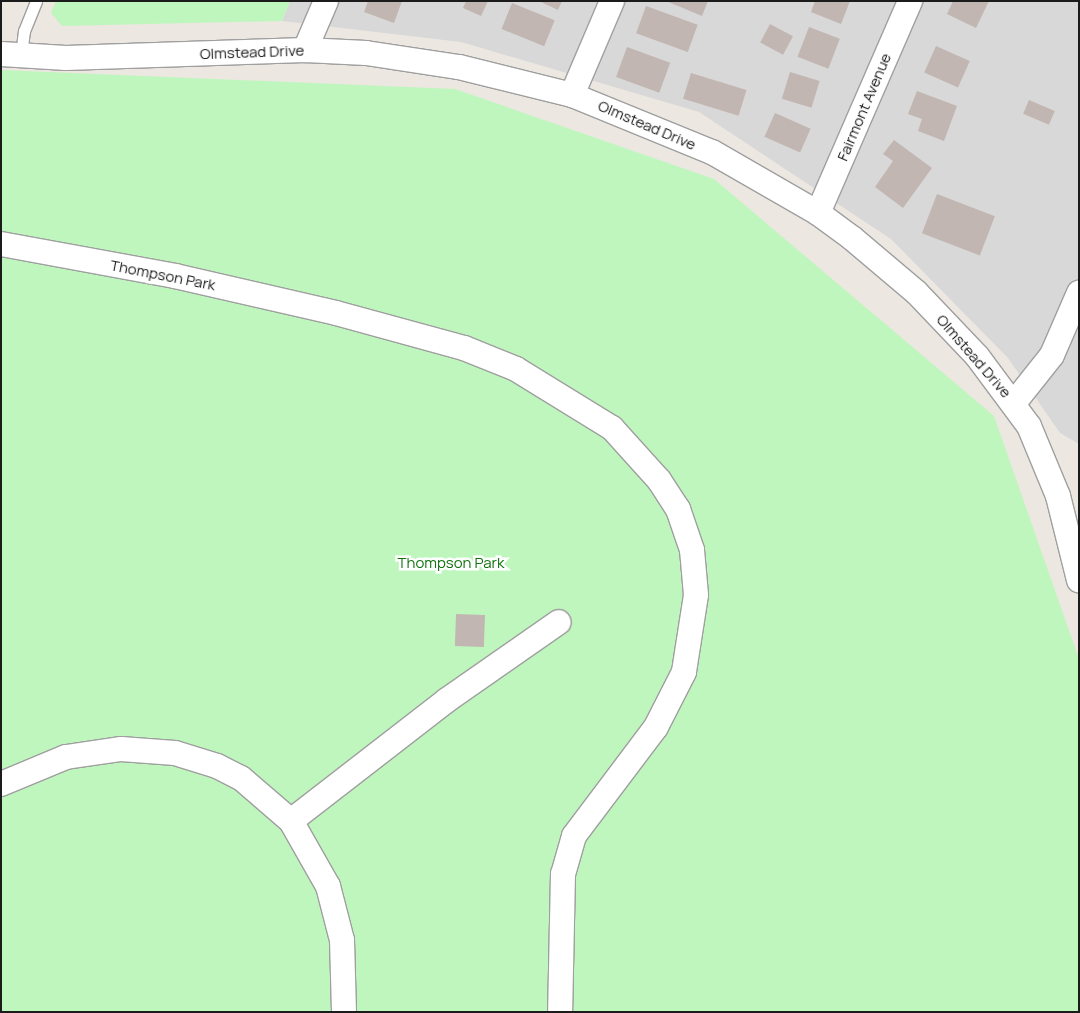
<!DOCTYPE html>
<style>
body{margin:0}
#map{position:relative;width:1080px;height:1013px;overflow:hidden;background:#ece7e1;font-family:Manrope,sans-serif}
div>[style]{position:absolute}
.residential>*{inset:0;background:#d9d8d8}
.park>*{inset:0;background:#bff6be}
.building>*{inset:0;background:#c1b6b1;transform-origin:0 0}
.roads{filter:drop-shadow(1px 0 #9f9f9f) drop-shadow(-1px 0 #9f9f9f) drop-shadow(0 1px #9f9f9f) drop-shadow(0 -1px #9f9f9f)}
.service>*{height:11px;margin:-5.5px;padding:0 5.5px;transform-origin:5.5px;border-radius:5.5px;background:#fff}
.minor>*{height:24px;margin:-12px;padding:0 12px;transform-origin:12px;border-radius:12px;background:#fff}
span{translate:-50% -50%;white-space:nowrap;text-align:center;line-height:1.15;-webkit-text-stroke:5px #fff;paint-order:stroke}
.street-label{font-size:15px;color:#1b1b1b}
.park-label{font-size:15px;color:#10730f}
.frame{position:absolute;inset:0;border:2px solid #1b1b1b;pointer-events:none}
</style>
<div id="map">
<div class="residential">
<i style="clip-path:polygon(290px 1px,1079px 1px,1079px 444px,1060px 433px,1008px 358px,891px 239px,699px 112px,461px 42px,282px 21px)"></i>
</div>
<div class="park">
<i style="clip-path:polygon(56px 1px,290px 1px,282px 21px,62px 26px,51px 13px)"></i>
<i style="clip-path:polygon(1px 70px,455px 89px,714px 179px,994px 416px,1079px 659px,1079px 1012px,1px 1012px)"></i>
</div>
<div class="building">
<i style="clip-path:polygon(368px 1px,402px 1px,394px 23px,364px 12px)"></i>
<i style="clip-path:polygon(466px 1px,488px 1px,481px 16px,463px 8px)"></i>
<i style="clip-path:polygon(539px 1px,562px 1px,558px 10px)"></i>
<i style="clip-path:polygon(666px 1px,708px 1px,702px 16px)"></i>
<i style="clip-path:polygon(815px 1px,850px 1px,841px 24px,811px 12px)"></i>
<i style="clip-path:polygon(953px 1px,989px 1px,976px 28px,947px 14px)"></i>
<i style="left:512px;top:3px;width:46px;height:28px;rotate:22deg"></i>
<i style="left:646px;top:6px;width:55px;height:29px;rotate:20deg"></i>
<i style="left:770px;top:24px;width:26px;height:21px;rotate:28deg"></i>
<i style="left:809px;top:27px;width:33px;height:32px;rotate:21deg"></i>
<i style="left:936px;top:46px;width:37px;height:29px;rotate:24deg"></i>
<i style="left:627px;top:47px;width:46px;height:32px;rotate:20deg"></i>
<i style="left:790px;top:72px;width:31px;height:28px;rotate:17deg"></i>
<i style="left:691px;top:73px;width:58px;height:27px;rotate:17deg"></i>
<i style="clip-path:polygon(917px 91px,957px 106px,944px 141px,918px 131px,922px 119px,908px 114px)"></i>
<i style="left:1029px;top:100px;width:28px;height:15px;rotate:23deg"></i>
<i style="left:775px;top:113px;width:39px;height:26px;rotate:24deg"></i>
<i style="clip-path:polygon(894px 140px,932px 168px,903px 208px,875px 187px,893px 161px,883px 154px)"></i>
<i style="left:937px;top:194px;width:62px;height:42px;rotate:21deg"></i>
<i style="left:456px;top:614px;width:29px;height:32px;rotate:2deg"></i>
</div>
<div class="roads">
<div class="service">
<i style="left:21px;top:55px;width:24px;rotate:-83deg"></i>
<i style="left:24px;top:31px;width:32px;rotate:-68deg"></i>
</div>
<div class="minor">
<i style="left:305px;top:50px;width:53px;rotate:-66.8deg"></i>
<i style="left:1px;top:54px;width:65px;rotate:3.5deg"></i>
<i style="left:66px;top:58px;width:239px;rotate:-1.9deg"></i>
<i style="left:305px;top:50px;width:61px;rotate:2.8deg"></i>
<i style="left:366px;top:53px;width:94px;rotate:8.6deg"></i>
<i style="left:459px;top:67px;width:116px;rotate:13.9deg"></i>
<i style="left:572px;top:95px;width:151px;rotate:22.2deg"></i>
<i style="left:712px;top:152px;width:122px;rotate:29.9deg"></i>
<i style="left:818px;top:213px;width:42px;rotate:36.3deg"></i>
<i style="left:852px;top:238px;width:84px;rotate:40.2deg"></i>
<i style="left:916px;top:292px;width:88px;rotate:46.4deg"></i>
<i style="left:977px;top:356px;width:87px;rotate:53.4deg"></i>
<i style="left:1029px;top:426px;width:76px;rotate:67.5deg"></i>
<i style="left:1058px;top:496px;width:87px;rotate:76deg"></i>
<i style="left:572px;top:95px;width:102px;rotate:-66.9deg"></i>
<i style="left:818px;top:213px;width:231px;rotate:-66.5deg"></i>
<i style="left:1px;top:244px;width:177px;rotate:10.4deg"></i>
<i style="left:175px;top:276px;width:165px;rotate:12.9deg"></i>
<i style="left:336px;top:313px;width:133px;rotate:15.3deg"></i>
<i style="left:464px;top:348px;width:56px;rotate:22deg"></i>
<i style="left:516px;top:369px;width:113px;rotate:31.6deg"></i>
<i style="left:612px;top:428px;width:70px;rotate:47.9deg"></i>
<i style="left:659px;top:480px;width:35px;rotate:57deg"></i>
<i style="left:678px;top:509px;width:43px;rotate:71.1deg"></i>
<i style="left:692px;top:550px;width:45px;rotate:84.9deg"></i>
<i style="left:696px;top:595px;width:78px;rotate:98.9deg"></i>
<i style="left:684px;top:672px;width:62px;rotate:117deg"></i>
<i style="left:656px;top:727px;width:136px;rotate:127deg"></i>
<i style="left:574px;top:836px;width:40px;rotate:106deg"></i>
<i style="left:563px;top:874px;width:138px;rotate:91.2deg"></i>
<i style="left:1014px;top:403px;width:61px;rotate:-51.6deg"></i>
<i style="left:1052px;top:355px;width:68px;rotate:-66.5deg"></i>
<i style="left:1px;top:784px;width:70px;rotate:-22.6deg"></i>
<i style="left:66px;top:757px;width:56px;rotate:-8.3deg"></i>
<i style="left:121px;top:749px;width:54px;rotate:4.2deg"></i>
<i style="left:175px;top:753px;width:44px;rotate:17.2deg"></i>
<i style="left:217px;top:766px;width:27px;rotate:27deg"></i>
<i style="left:241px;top:778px;width:66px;rotate:40.7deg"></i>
<i style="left:291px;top:821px;width:75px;rotate:60.4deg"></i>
<i style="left:328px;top:886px;width:56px;rotate:75.5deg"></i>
<i style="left:342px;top:940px;width:72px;rotate:88.4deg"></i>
<i style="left:291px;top:821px;width:197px;rotate:-37.8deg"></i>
<i style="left:447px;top:700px;width:136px;rotate:-34.9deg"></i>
</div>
</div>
<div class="street-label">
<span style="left:252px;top:52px;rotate:-2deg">Olmstead Drive</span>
<span style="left:864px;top:107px;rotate:-67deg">Fairmont Avenue</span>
<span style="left:647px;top:125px;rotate:23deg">Olmstead Drive</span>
<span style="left:163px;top:275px;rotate:11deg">Thompson Park</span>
<span style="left:974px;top:356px;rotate:49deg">Olmstead Drive</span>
</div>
<div class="park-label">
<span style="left:451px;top:563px">Thompson Park</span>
</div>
<div class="frame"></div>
</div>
